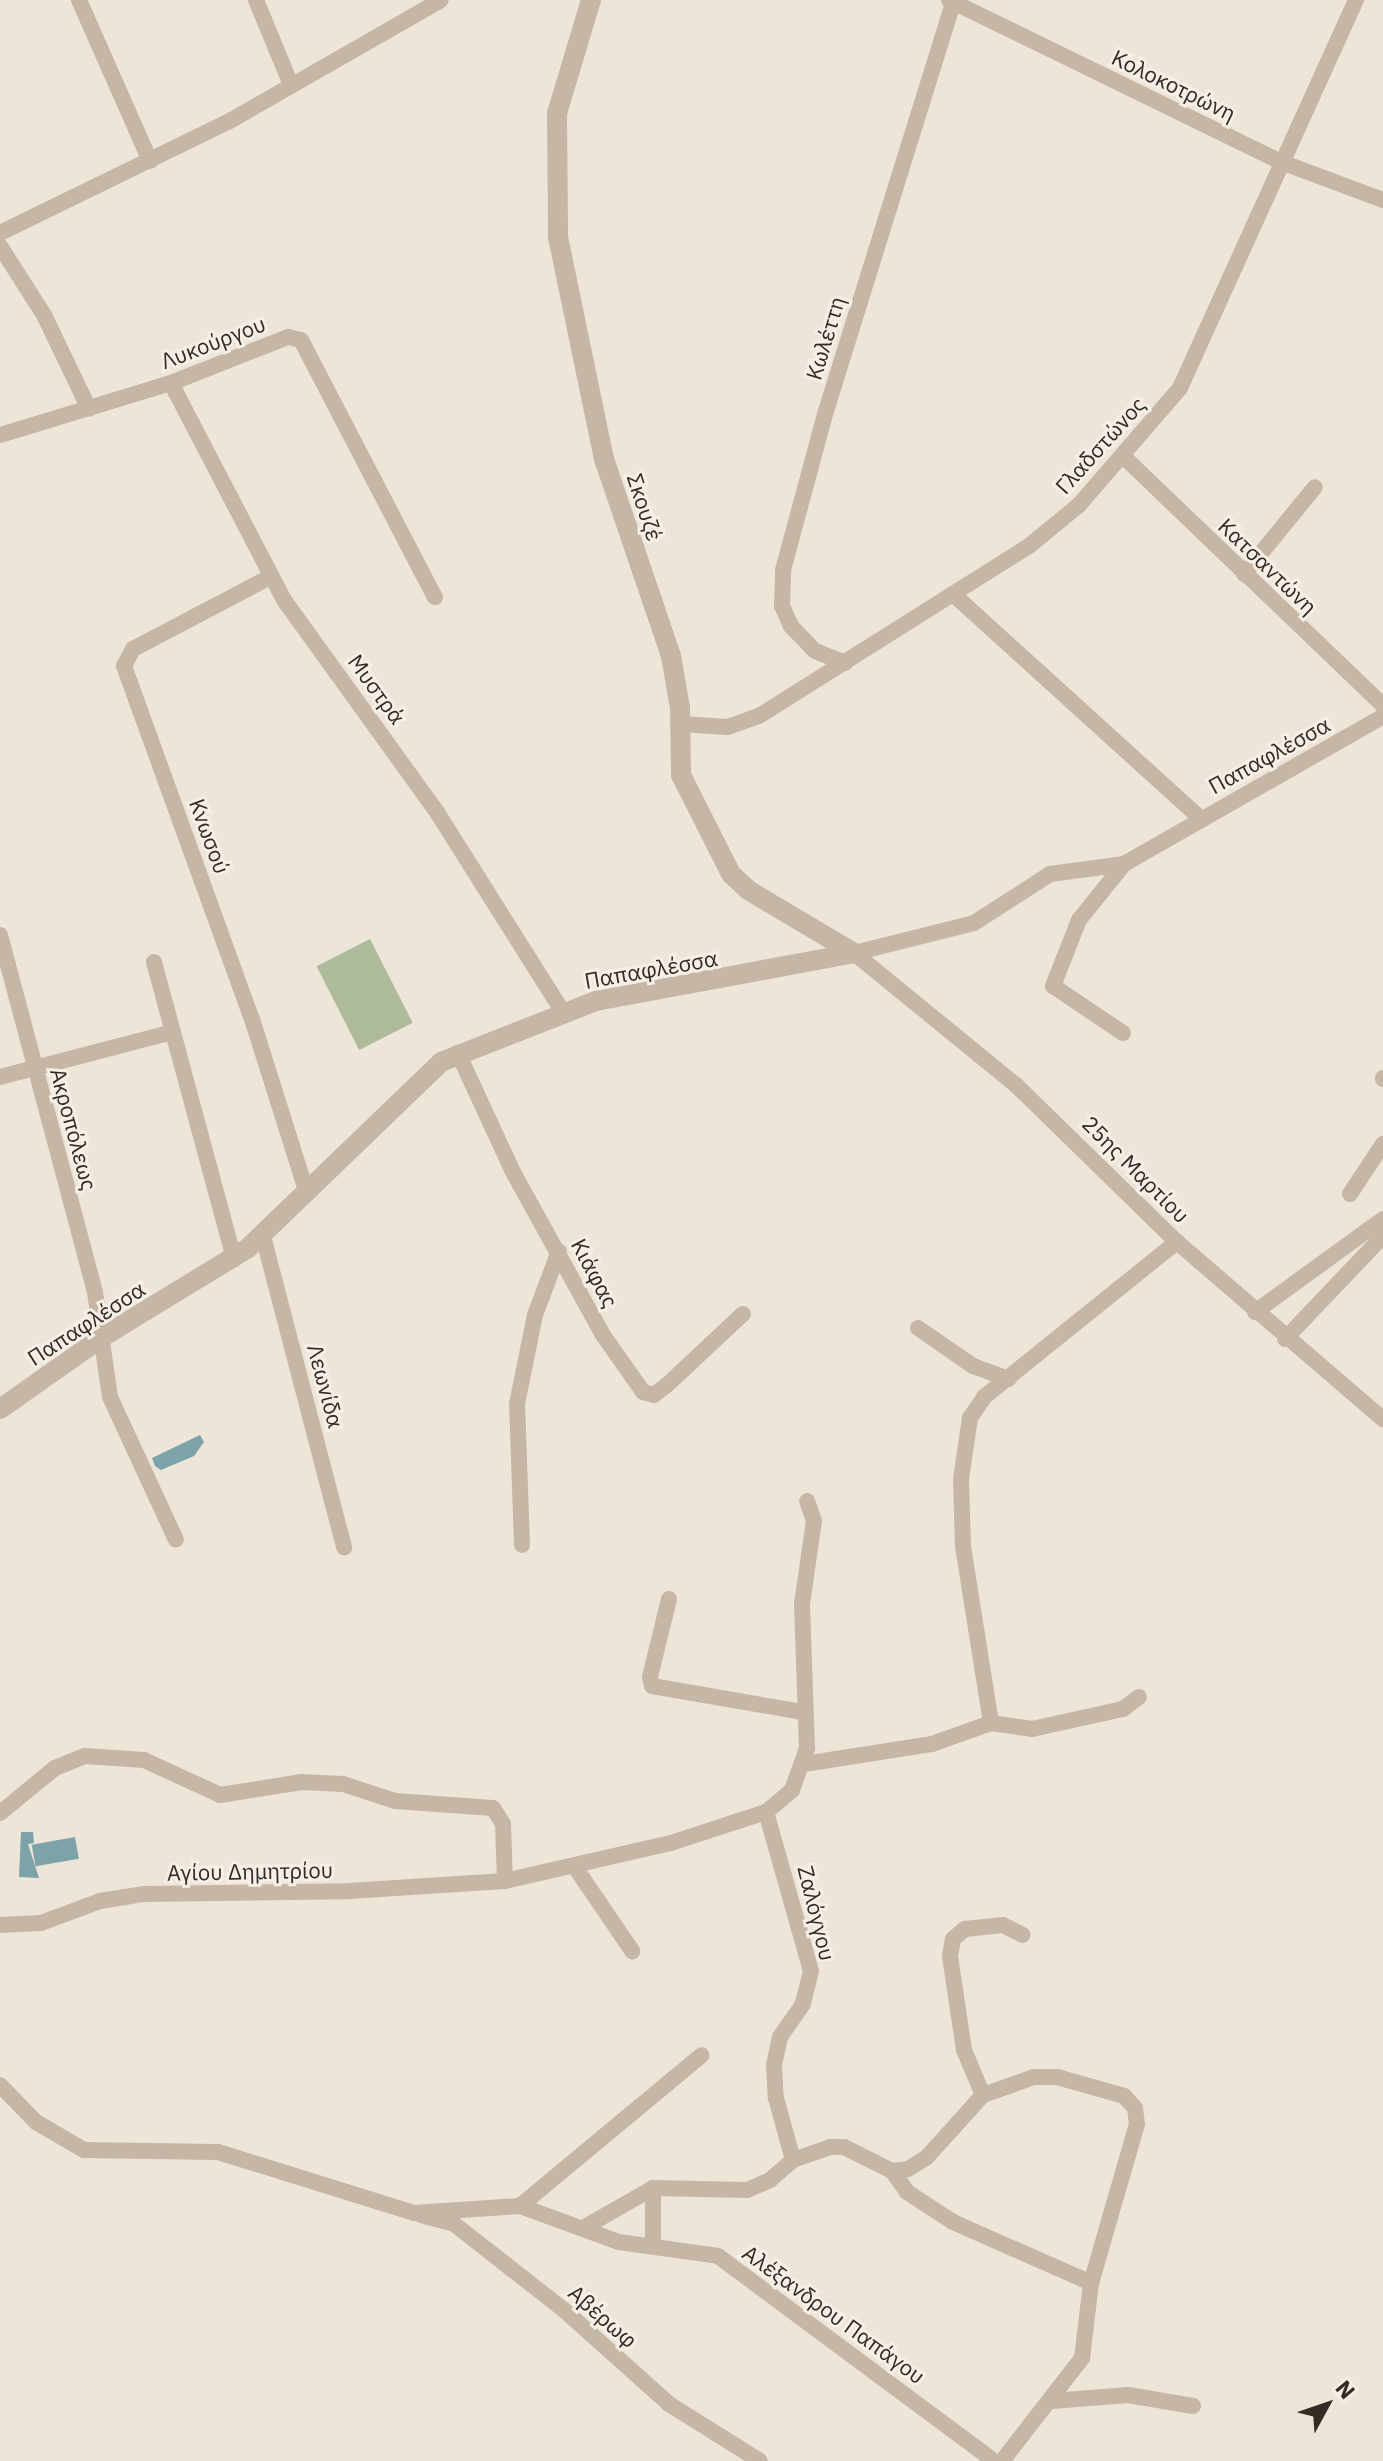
<!DOCTYPE html>
<meta charset="utf-8">
<style>
body{margin:0}
#map{position:relative;width:1383px;height:2461px;overflow:hidden;background:#eee5d9;font-family:"IBM Plex Sans",sans-serif}
div>[style]{position:absolute}
.green>*{inset:0;background:#aebb9b;transform-origin:0 0}
.water>*{inset:0;background:#7ba3a8;transform-origin:0 0}
.minor>*{height:16px;margin:-8px;padding:0 8px;transform-origin:8px;border-radius:8px;background:#c5b6a6}
.tertiary>*{height:20px;margin:-10px;padding:0 10px;transform-origin:10px;border-radius:10px;background:#c5b6a6}
span{translate:-50% -50%;white-space:nowrap;text-align:center;line-height:1.15;-webkit-text-stroke:6px #f6efe5;paint-order:stroke}
.street-label{font-size:22px;color:#322b26}
.north{position:absolute;left:1287px;top:2365px;width:80px;height:80px;-webkit-text-stroke:6px #f6efe5;paint-order:stroke;rotate:50deg;font-size:22px;font-weight:700;line-height:32px;text-align:center;color:#322b26}
.north::after{content:'';display:block;margin:auto;width:28px;height:36px;background:#322b26;clip-path:polygon(50% 0,100% 100%,50% 72%,0 100%)}
</style>
<div id="map">
<div class="green">
<i style="left:370px;top:939px;width:94px;height:60px;rotate:63deg"></i>
</div>
<div class="water">
<i style="clip-path:polygon(200px 1435px,204px 1442px,194px 1456px,161px 1470px,155px 1466px,152px 1458px)"></i>
<i style="clip-path:polygon(21px 1832px,33px 1832px,34px 1843px,28px 1844px,39px 1878px,19px 1877px)"></i>
<i style="left:75px;top:1837px;width:22px;height:44px;rotate:80deg"></i>
</div>
<div class="minor">
<i style="left:79px;top:0;width:176px;rotate:66.2deg"></i>
<i style="left:256px;top:0;width:92px;rotate:67.6deg"></i>
<i style="left:949px;top:0;width:369px;rotate:26deg"></i>
<i style="left:1281px;top:162px;width:109px;rotate:20.4deg"></i>
<i style="left:0;top:233px;width:254px;rotate:-26deg"></i>
<i style="left:228px;top:122px;width:245px;rotate:-29.8deg"></i>
<i style="left:0;top:246px;width:82px;rotate:57.5deg"></i>
<i style="left:44px;top:315px;width:104px;rotate:64.4deg"></i>
<i style="left:171px;top:383px;width:245px;rotate:62.5deg"></i>
<i style="left:284px;top:600px;width:258px;rotate:54.2deg"></i>
<i style="left:435px;top:809px;width:240px;rotate:57.8deg"></i>
<i style="left:0;top:435px;width:179px;rotate:-16.9deg"></i>
<i style="left:171px;top:383px;width:126px;rotate:-21.5deg"></i>
<i style="left:288px;top:337px;width:13px;rotate:13deg"></i>
<i style="left:301px;top:340px;width:290px;rotate:62.5deg"></i>
<i style="left:1124px;top:457px;width:359px;rotate:43.8deg"></i>
<i style="left:1244px;top:574px;width:112px;rotate:-50.8deg"></i>
<i style="left:270px;top:577px;width:155px;rotate:152.3deg"></i>
<i style="left:133px;top:649px;width:19px;rotate:118deg"></i>
<i style="left:124px;top:666px;width:375px;rotate:70.1deg"></i>
<i style="left:252px;top:1019px;width:179px;rotate:72.5deg"></i>
<i style="left:953px;top:594px;width:336px;rotate:42.2deg"></i>
<i style="left:845px;top:663px;width:32px;rotate:-158deg"></i>
<i style="left:815px;top:651px;width:35px;rotate:-134deg"></i>
<i style="left:791px;top:626px;width:22px;rotate:-114deg"></i>
<i style="left:782px;top:606px;width:36px;rotate:-88deg"></i>
<i style="left:783px;top:570px;width:165px;rotate:-74.9deg"></i>
<i style="left:826px;top:411px;width:430px;rotate:-72.7deg"></i>
<i style="left:680px;top:724px;width:48px;rotate:3.6deg"></i>
<i style="left:728px;top:727px;width:33px;rotate:-20deg"></i>
<i style="left:759px;top:716px;width:319px;rotate:-32.2deg"></i>
<i style="left:1029px;top:546px;width:65px;rotate:-39.4deg"></i>
<i style="left:1079px;top:505px;width:155px;rotate:-49.2deg"></i>
<i style="left:1180px;top:388px;width:426px;rotate:-65.6deg"></i>
<i style="left:0;top:935px;width:369px;rotate:75.1deg"></i>
<i style="left:95px;top:1292px;width:106px;rotate:81.9deg"></i>
<i style="left:110px;top:1397px;width:157px;rotate:65.2deg"></i>
<i style="left:854px;top:953px;width:210px;rotate:39.2deg"></i>
<i style="left:1017px;top:1086px;width:223px;rotate:44.3deg"></i>
<i style="left:1177px;top:1242px;width:272px;rotate:40.7deg"></i>
<i style="left:854px;top:953px;width:124px;rotate:-14deg"></i>
<i style="left:974px;top:923px;width:90px;rotate:-32.8deg"></i>
<i style="left:1050px;top:874px;width:75px;rotate:-7.7deg"></i>
<i style="left:1124px;top:864px;width:298px;rotate:-29.7deg"></i>
<i style="left:154px;top:962px;width:308px;rotate:74.9deg"></i>
<i style="left:1123px;top:1033px;width:84px;rotate:-146.1deg"></i>
<i style="left:1053px;top:986px;width:71px;rotate:-68.5deg"></i>
<i style="left:1079px;top:920px;width:72px;rotate:-51.2deg"></i>
<i style="left:458px;top:1053px;width:131px;rotate:65.2deg"></i>
<i style="left:513px;top:1172px;width:186px;rotate:61.1deg"></i>
<i style="left:603px;top:1335px;width:70px;rotate:54.9deg"></i>
<i style="left:643px;top:1392px;width:11px;rotate:15deg"></i>
<i style="left:654px;top:1395px;width:16px;rotate:-38deg"></i>
<i style="left:667px;top:1385px;width:104px;rotate:-43.1deg"></i>
<i style="left:0;top:1077px;width:179px;rotate:-14.6deg"></i>
<i style="left:1383px;top:1079px;width:1px;rotate:-90deg"></i>
<i style="left:1350px;top:1194px;width:60px;rotate:-56.6deg"></i>
<i style="left:263px;top:1236px;width:322px;rotate:75.4deg"></i>
<i style="left:1255px;top:1312px;width:158px;rotate:-36deg"></i>
<i style="left:918px;top:1328px;width:67px;rotate:34.6deg"></i>
<i style="left:973px;top:1366px;width:38px;rotate:20deg"></i>
<i style="left:1285px;top:1339px;width:142px;rotate:-46.4deg"></i>
<i style="left:522px;top:1545px;width:141px;rotate:-92deg"></i>
<i style="left:517px;top:1404px;width:91px;rotate:-78.6deg"></i>
<i style="left:535px;top:1315px;width:68px;rotate:-69.4deg"></i>
<i style="left:669px;top:1599px;width:80px;rotate:103.7deg"></i>
<i style="left:650px;top:1677px;width:9px;rotate:77deg"></i>
<i style="left:652px;top:1686px;width:153px;rotate:9.8deg"></i>
<i style="left:991px;top:1723px;width:178px;rotate:-99deg"></i>
<i style="left:963px;top:1547px;width:68px;rotate:-91.7deg"></i>
<i style="left:961px;top:1479px;width:62px;rotate:-81.6deg"></i>
<i style="left:970px;top:1418px;width:25px;rotate:-56deg"></i>
<i style="left:984px;top:1397px;width:248px;rotate:-38.8deg"></i>
<i style="left:991px;top:1723px;width:41px;rotate:8.3deg"></i>
<i style="left:1032px;top:1729px;width:93px;rotate:-12.4deg"></i>
<i style="left:1123px;top:1709px;width:20px;rotate:-37deg"></i>
<i style="left:804px;top:1764px;width:130px;rotate:-8.9deg"></i>
<i style="left:932px;top:1744px;width:63px;rotate:-19.6deg"></i>
<i style="left:766px;top:1812px;width:165px;rotate:74.2deg"></i>
<i style="left:811px;top:1971px;width:34px;rotate:104deg"></i>
<i style="left:803px;top:2004px;width:40px;rotate:124.9deg"></i>
<i style="left:780px;top:2037px;width:29px;rotate:102deg"></i>
<i style="left:774px;top:2065px;width:33px;rotate:87deg"></i>
<i style="left:776px;top:2098px;width:64px;rotate:74.7deg"></i>
<i style="left:0;top:1813px;width:71px;rotate:-39.3deg"></i>
<i style="left:55px;top:1768px;width:32px;rotate:-22deg"></i>
<i style="left:85px;top:1756px;width:59px;rotate:3.9deg"></i>
<i style="left:144px;top:1760px;width:84px;rotate:24.7deg"></i>
<i style="left:220px;top:1795px;width:83px;rotate:-9deg"></i>
<i style="left:302px;top:1782px;width:41px;rotate:2.8deg"></i>
<i style="left:343px;top:1784px;width:55px;rotate:18.1deg"></i>
<i style="left:395px;top:1801px;width:98px;rotate:4.1deg"></i>
<i style="left:493px;top:1808px;width:19px;rotate:58deg"></i>
<i style="left:503px;top:1824px;width:57px;rotate:88deg"></i>
<i style="left:575px;top:1867px;width:102px;rotate:55.8deg"></i>
<i style="left:0;top:1925px;width:41px;rotate:-2.8deg"></i>
<i style="left:41px;top:1923px;width:63px;rotate:-20.4deg"></i>
<i style="left:100px;top:1901px;width:45px;rotate:-9deg"></i>
<i style="left:144px;top:1894px;width:205px;rotate:-0.8deg"></i>
<i style="left:349px;top:1891px;width:156px;rotate:-3.7deg"></i>
<i style="left:505px;top:1881px;width:170px;rotate:-12.9deg"></i>
<i style="left:671px;top:1843px;width:100px;rotate:-18.1deg"></i>
<i style="left:766px;top:1812px;width:34px;rotate:-40deg"></i>
<i style="left:792px;top:1790px;width:45px;rotate:-70.3deg"></i>
<i style="left:807px;top:1748px;width:144px;rotate:-92deg"></i>
<i style="left:802px;top:1604px;width:84px;rotate:-81.8deg"></i>
<i style="left:814px;top:1521px;width:21px;rotate:-109deg"></i>
<i style="left:0;top:2085px;width:52px;rotate:45.8deg"></i>
<i style="left:36px;top:2122px;width:56px;rotate:30.3deg"></i>
<i style="left:84px;top:2150px;width:134px;rotate:0.9deg"></i>
<i style="left:218px;top:2152px;width:205px;rotate:17.3deg"></i>
<i style="left:414px;top:2213px;width:106px;rotate:-3.8deg"></i>
<i style="left:520px;top:2206px;width:105px;rotate:20deg"></i>
<i style="left:619px;top:2242px;width:100px;rotate:8deg"></i>
<i style="left:718px;top:2256px;width:344px;rotate:36.6deg"></i>
<i style="left:983px;top:2095px;width:49px;rotate:-112.9deg"></i>
<i style="left:964px;top:2050px;width:95px;rotate:-98.5deg"></i>
<i style="left:950px;top:1956px;width:17px;rotate:-80deg"></i>
<i style="left:953px;top:1939px;width:16px;rotate:-40deg"></i>
<i style="left:965px;top:1929px;width:38px;rotate:-6deg"></i>
<i style="left:1003px;top:1925px;width:22px;rotate:27deg"></i>
<i style="left:892px;top:2171px;width:26px;rotate:54deg"></i>
<i style="left:907px;top:2192px;width:55px;rotate:33.1deg"></i>
<i style="left:953px;top:2222px;width:151px;rotate:23.8deg"></i>
<i style="left:653px;top:2188px;width:56px;rotate:90deg"></i>
<i style="left:520px;top:2206px;width:236px;rotate:-39.7deg"></i>
<i style="left:421px;top:2215px;width:34px;rotate:15deg"></i>
<i style="left:454px;top:2224px;width:140px;rotate:38deg"></i>
<i style="left:564px;top:2310px;width:141px;rotate:41.8deg"></i>
<i style="left:669px;top:2404px;width:107px;rotate:32.1deg"></i>
<i style="left:583px;top:2228px;width:81px;rotate:-29.7deg"></i>
<i style="left:653px;top:2188px;width:94px;rotate:1.2deg"></i>
<i style="left:747px;top:2190px;width:25px;rotate:-23deg"></i>
<i style="left:770px;top:2180px;width:30px;rotate:-41deg"></i>
<i style="left:793px;top:2160px;width:39px;rotate:-19deg"></i>
<i style="left:830px;top:2147px;width:14px"></i>
<i style="left:844px;top:2147px;width:54px;rotate:26.6deg"></i>
<i style="left:892px;top:2171px;width:16px;rotate:-7deg"></i>
<i style="left:908px;top:2169px;width:22px;rotate:-32deg"></i>
<i style="left:927px;top:2157px;width:84px;rotate:-47.9deg"></i>
<i style="left:983px;top:2095px;width:54px;rotate:-19.4deg"></i>
<i style="left:1034px;top:2077px;width:23px"></i>
<i style="left:1057px;top:2077px;width:70px;rotate:15.8deg"></i>
<i style="left:1124px;top:2096px;width:16px;rotate:47deg"></i>
<i style="left:1135px;top:2108px;width:16px;rotate:83deg"></i>
<i style="left:1137px;top:2124px;width:166px;rotate:106.1deg"></i>
<i style="left:1091px;top:2283px;width:76px;rotate:96.8deg"></i>
<i style="left:1082px;top:2358px;width:130px;rotate:127.8deg"></i>
<i style="left:1052px;top:2401px;width:76px;rotate:-4.5deg"></i>
<i style="left:1128px;top:2395px;width:66px;rotate:9.6deg"></i>
</div>
<div class="tertiary">
<i style="left:591px;top:0;width:118px;rotate:106.7deg"></i>
<i style="left:557px;top:113px;width:124px;rotate:89.5deg"></i>
<i style="left:558px;top:237px;width:227px;rotate:78.3deg"></i>
<i style="left:604px;top:459px;width:208px;rotate:71.2deg"></i>
<i style="left:671px;top:656px;width:53px;rotate:80.2deg"></i>
<i style="left:680px;top:708px;width:67px;rotate:89.1deg"></i>
<i style="left:681px;top:775px;width:111px;rotate:63.2deg"></i>
<i style="left:731px;top:874px;width:23px;rotate:43deg"></i>
<i style="left:748px;top:890px;width:123px;rotate:30.7deg"></i>
<i style="left:0;top:1409px;width:127px;rotate:-35.1deg"></i>
<i style="left:104px;top:1336px;width:169px;rotate:-31.4deg"></i>
<i style="left:248px;top:1248px;width:268px;rotate:-43.9deg"></i>
<i style="left:441px;top:1062px;width:167px;rotate:-21.5deg"></i>
<i style="left:596px;top:1001px;width:262px;rotate:-10.5deg"></i>
</div>
<div class="street-label">
<span style="left:1174px;top:85px;rotate:26deg">Κολοκοτρώνη</span>
<span style="left:825px;top:338px;rotate:-73deg">Κωλέττη</span>
<span style="left:213px;top:342px;rotate:-21deg">Λυκούργου</span>
<span style="left:1100px;top:445px;rotate:-48deg">Γλαδστώνος</span>
<span style="left:645px;top:507px;rotate:72deg">Σκουζέ</span>
<span style="left:1268px;top:566px;rotate:44deg">Κατσαντώνη</span>
<span style="left:377px;top:689px;rotate:54deg">Μυστρά</span>
<span style="left:1269px;top:755px;rotate:-29deg">Παπαφλέσσα</span>
<span style="left:210px;top:836px;rotate:70deg">Κνωσού</span>
<span style="left:651px;top:969px;rotate:-10deg">Παπαφλέσσα</span>
<span style="left:74px;top:1129px;rotate:75deg">Ακροπόλεως</span>
<span style="left:1136px;top:1169px;rotate:45deg">25ης Μαρτίου</span>
<span style="left:595px;top:1273px;rotate:62deg">Κιάφας</span>
<span style="left:86px;top:1323px;rotate:-33deg">Παπαφλέσσα</span>
<span style="left:326px;top:1386px;rotate:75deg">Λεωνίδα</span>
<span style="left:250px;top:1871px;rotate:-1deg">Αγίου Δημητρίου</span>
<span style="left:817px;top:1913px;rotate:76deg">Ζαλόγγου</span>
<span style="left:834px;top:2314px;rotate:36deg">Αλέξανδρου Παπάγου</span>
<span style="left:603px;top:2316px;rotate:41deg">Αβέρωφ</span>
</div>
<div class="north">N</div>
</div>
